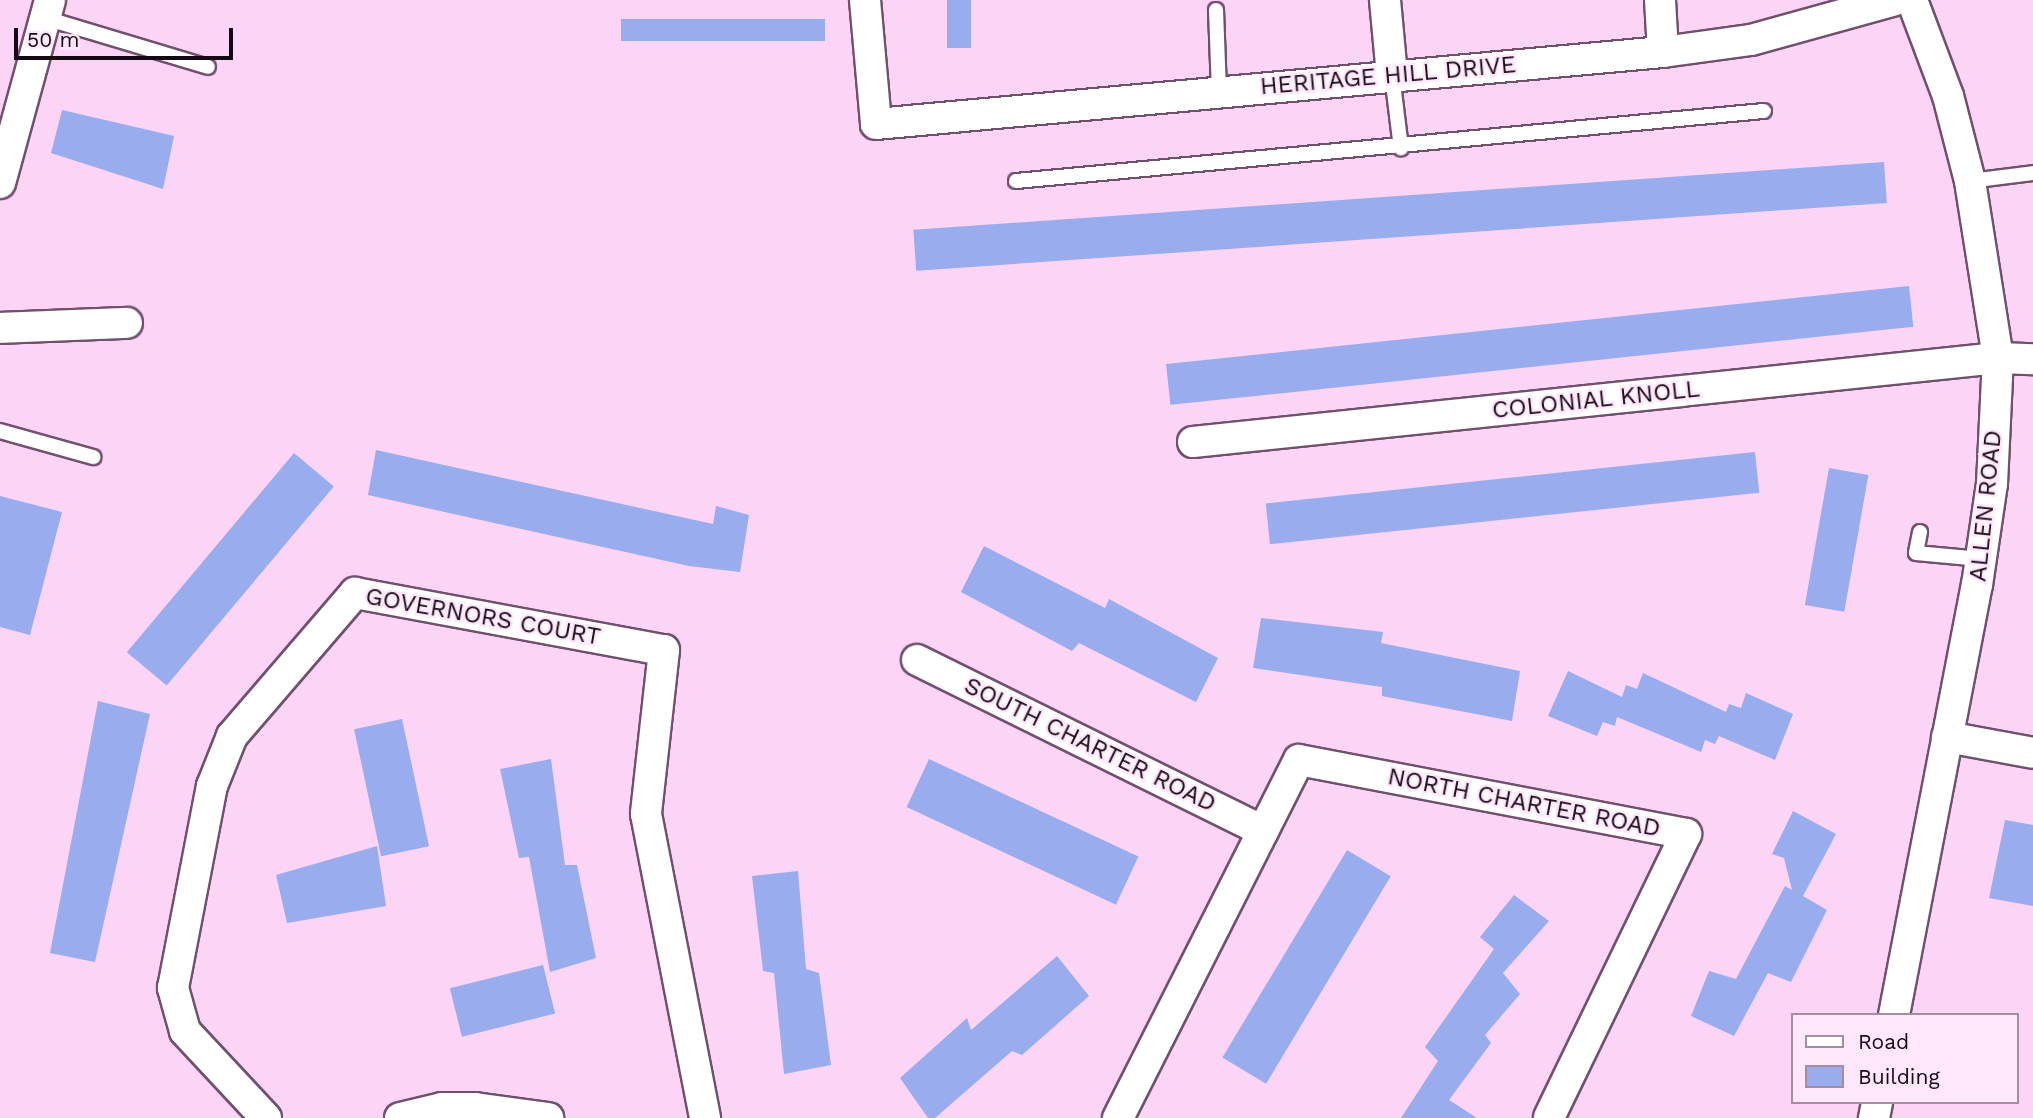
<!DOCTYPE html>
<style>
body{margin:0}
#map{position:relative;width:2033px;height:1118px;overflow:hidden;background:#fbd4f6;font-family:"Work Sans",sans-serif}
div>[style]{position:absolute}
.building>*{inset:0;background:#98acee;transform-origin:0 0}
.roads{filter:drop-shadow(2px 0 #71506d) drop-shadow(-2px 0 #71506d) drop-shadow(0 2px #71506d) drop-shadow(0 -2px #71506d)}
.service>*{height:14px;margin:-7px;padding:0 7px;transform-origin:7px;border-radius:7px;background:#fff}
.minor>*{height:30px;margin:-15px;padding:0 15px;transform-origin:15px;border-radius:15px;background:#fff}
span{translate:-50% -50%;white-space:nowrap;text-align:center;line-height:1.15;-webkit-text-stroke:5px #ffe7fb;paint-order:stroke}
.street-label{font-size:24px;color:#150813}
.legend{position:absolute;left:1791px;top:1013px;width:228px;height:91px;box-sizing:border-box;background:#ffe7fb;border:2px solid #a18e9e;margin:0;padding:9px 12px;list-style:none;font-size:21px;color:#150813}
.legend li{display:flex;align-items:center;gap:14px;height:35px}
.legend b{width:35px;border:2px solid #a18e9e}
.scale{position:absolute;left:14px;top:28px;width:219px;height:32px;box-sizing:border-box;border:4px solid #150813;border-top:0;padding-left:9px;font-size:21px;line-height:24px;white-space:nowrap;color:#150813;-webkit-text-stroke:5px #ffe7fb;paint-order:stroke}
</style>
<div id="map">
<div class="building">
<i style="left:947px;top:0;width:24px;height:48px"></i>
<i style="left:621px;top:19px;width:204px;height:22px"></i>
<i style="clip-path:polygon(62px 110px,174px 136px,163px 189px,51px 153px)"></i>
<i style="left:1884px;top:162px;width:41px;height:973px;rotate:86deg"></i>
<i style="left:1909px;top:286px;width:41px;height:747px;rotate:84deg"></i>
<i style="clip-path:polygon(376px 450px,713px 524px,716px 506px,749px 515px,740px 572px,689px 566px,368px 495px)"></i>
<i style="left:1755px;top:452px;width:41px;height:492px;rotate:84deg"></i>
<i style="left:294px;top:453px;width:52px;height:260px;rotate:40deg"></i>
<i style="left:1829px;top:468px;width:40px;height:139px;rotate:10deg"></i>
<i style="clip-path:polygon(0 496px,62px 512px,30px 635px,0 627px)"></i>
<i style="clip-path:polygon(984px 546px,1105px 608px,1109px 599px,1218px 658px,1196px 702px,1079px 643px,1072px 651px,961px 592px)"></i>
<i style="clip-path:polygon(1261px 618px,1383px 632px,1381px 643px,1520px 671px,1512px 721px,1382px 696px,1382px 687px,1253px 668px)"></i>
<i style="clip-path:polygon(1568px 671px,1622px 697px,1626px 685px,1637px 689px,1643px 673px,1726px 712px,1729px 704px,1741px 708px,1746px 693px,1793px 714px,1775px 760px,1719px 736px,1715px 744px,1705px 740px,1701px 752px,1617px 717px,1615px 726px,1603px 722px,1597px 736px,1548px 716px)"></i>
<i style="clip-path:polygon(98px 701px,150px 714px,95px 962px,50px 953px)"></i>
<i style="left:402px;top:719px;width:130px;height:49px;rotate:78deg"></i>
<i style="clip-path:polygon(551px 759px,565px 865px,577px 865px,596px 958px,550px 972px,529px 857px,519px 858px,500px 769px)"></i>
<i style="left:929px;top:759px;width:231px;height:53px;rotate:25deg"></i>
<i style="clip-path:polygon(1793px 811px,1836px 834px,1803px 896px,1827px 910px,1791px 982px,1768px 973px,1734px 1036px,1691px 1016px,1709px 971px,1736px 979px,1785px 886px,1792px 890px,1784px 858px,1772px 854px)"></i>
<i style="clip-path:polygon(2005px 820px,2033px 825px,2033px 906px,1989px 898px)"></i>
<i style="clip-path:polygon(377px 846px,386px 906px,287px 923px,276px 875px)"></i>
<i style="left:1347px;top:850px;width:51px;height:242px;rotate:31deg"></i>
<i style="clip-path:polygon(798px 871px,806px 969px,819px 973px,831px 1065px,784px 1074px,774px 973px,763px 971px,752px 876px)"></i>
<i style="clip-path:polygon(1514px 895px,1549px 921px,1503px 973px,1520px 994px,1485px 1035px,1491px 1043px,1449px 1100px,1477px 1118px,1401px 1118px,1438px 1061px,1425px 1047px,1494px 949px,1480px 937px)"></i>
<i style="clip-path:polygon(1057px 956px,1089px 996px,1022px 1055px,1012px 1051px,935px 1118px,928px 1118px,900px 1078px,967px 1018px,971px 1030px)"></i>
<i style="left:543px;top:965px;width:50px;height:96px;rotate:76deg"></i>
</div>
<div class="roads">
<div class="service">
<i style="left:1216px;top:10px;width:82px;rotate:87.9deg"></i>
<i style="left:45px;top:18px;width:170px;rotate:16.7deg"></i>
<i style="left:1392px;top:75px;width:74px;rotate:83deg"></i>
<i style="left:1016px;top:181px;width:751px;rotate:-5.35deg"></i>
<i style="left:1970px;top:181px;width:64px;rotate:-7.2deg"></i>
<i style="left:0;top:431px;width:97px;rotate:15.6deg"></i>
<i style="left:1920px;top:532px;width:21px;rotate:101deg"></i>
<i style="left:1916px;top:553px;width:65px;rotate:5.3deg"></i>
</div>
<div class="minor">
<i style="left:865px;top:0;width:124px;rotate:84.9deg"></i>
<i style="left:876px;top:124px;width:790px;rotate:-5.23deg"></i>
<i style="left:1663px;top:52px;width:89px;rotate:-7.8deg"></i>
<i style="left:1751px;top:40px;width:149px;rotate:-15.5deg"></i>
<i style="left:1385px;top:0;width:75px;rotate:84.7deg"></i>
<i style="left:1660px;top:0;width:52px;rotate:86.7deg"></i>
<i style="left:0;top:183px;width:190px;rotate:-74.7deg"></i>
<i style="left:0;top:328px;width:127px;rotate:-2.3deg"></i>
<i style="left:1193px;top:442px;width:809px;rotate:-5.96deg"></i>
<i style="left:1998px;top:358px;width:35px;rotate:2deg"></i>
<i style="left:917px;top:660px;width:386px;rotate:26.3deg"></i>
<i style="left:1947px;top:737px;width:87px;rotate:10.5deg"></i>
<i style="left:1894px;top:1015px;width:438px;rotate:-79.1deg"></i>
<i style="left:1977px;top:585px;width:102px;rotate:-81.6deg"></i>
<i style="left:1992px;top:484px;width:126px;rotate:-87.3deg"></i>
<i style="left:1998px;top:358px;width:179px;rotate:-99deg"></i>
<i style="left:1970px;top:181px;width:88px;rotate:-104.5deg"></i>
<i style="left:1948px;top:96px;width:103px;rotate:-110.6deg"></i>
<i style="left:266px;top:1118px;width:119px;rotate:-133deg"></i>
<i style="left:185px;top:1031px;width:45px;rotate:-105.6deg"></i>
<i style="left:173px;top:988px;width:206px;rotate:-79.1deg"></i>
<i style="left:212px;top:786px;width:54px;rotate:-68.2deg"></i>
<i style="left:232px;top:736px;width:189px;rotate:-49.3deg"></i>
<i style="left:355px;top:593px;width:314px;rotate:10.5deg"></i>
<i style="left:664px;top:650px;width:165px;rotate:96.3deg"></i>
<i style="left:646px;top:814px;width:310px;rotate:79deg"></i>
<i style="left:400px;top:1118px;width:43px;rotate:-13.4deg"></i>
<i style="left:442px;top:1108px;width:33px"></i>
<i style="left:475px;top:1108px;width:74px;rotate:7.8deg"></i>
<i style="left:1118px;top:1118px;width:401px;rotate:-63.2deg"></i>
<i style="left:1299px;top:760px;width:394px;rotate:10.8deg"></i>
<i style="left:1686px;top:834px;width:315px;rotate:115.8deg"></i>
<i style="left:1874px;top:1118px;width:16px;rotate:-79deg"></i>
</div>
</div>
<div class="street-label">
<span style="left:1388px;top:76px;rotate:-5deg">HERITAGE HILL DRIVE</span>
<span style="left:1596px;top:400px;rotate:-6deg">COLONIAL KNOLL</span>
<span style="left:1986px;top:506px;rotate:-84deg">ALLEN ROAD</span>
<span style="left:483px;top:617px;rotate:10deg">GOVERNORS COURT</span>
<span style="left:1090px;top:745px;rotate:26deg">SOUTH CHARTER ROAD</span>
<span style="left:1524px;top:803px;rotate:11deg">NORTH CHARTER ROAD</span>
</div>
<ul class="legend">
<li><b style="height:9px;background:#fff"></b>Road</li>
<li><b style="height:19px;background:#98acee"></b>Building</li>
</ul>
<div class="scale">50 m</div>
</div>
